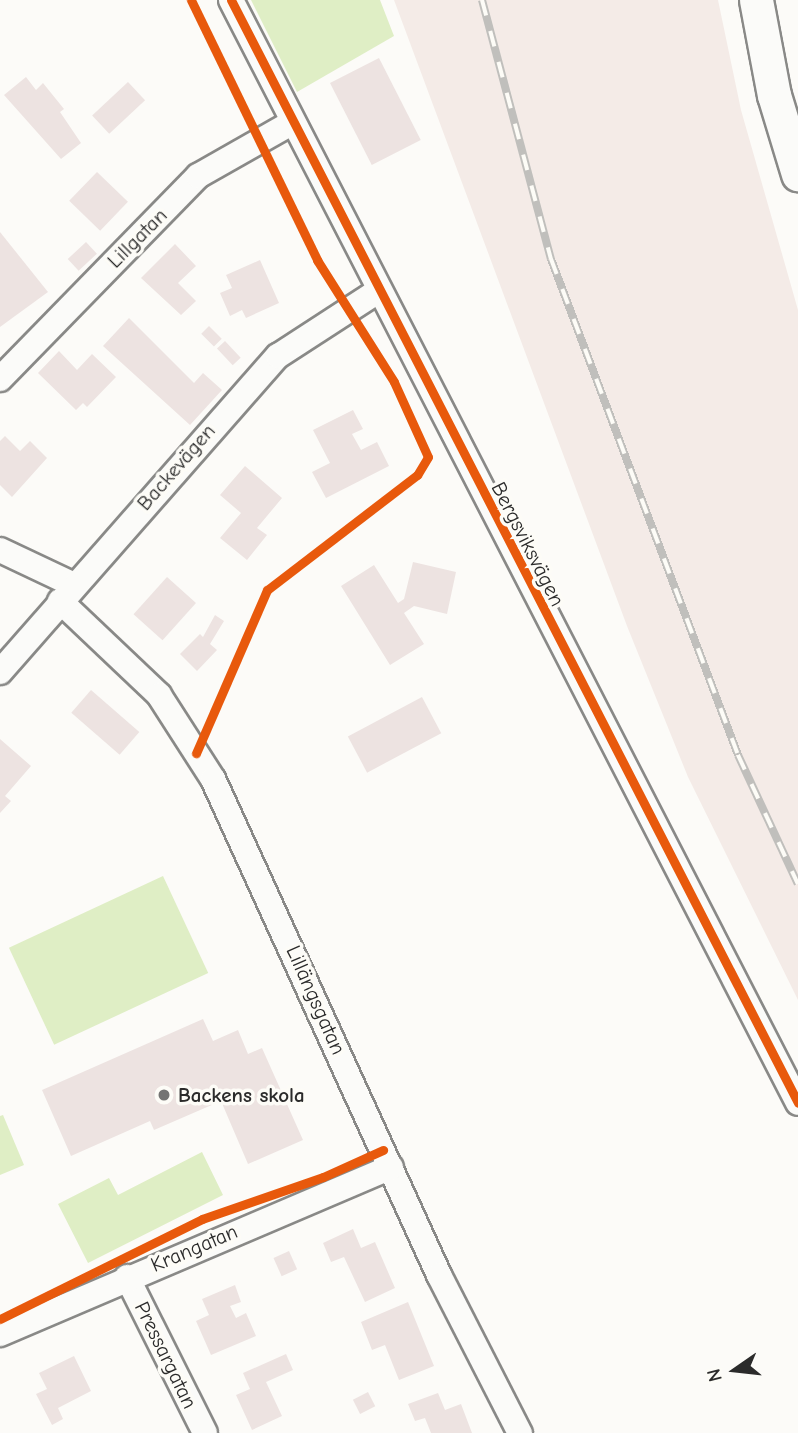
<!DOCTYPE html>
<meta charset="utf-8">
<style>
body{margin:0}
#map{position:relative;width:798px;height:1433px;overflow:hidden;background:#fcfbf8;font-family:"Comic Neue",sans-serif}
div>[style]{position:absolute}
.built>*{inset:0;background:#f4ebe7}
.green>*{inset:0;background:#dfeec5;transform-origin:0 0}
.building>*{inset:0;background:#ede3e1;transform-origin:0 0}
.roads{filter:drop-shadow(2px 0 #898987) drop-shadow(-2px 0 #898987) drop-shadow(0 2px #898987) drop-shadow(0 -2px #898987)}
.street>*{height:24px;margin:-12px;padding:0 12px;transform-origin:12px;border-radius:12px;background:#fbfbf9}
.secondary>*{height:33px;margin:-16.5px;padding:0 16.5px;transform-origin:16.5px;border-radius:16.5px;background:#fbfbf9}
.rail>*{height:8px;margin-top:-4px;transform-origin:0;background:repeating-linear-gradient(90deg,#fdfcf7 0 16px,#c0bfbc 0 32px);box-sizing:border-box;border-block:2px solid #c0bfbc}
.cycleway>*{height:9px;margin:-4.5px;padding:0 4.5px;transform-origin:4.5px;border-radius:4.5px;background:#e8590c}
.dots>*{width:19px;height:19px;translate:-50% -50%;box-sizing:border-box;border:4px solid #fdfcf7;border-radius:50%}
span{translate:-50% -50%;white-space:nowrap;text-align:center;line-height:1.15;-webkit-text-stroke:7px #fdfcf7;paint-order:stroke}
.street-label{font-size:21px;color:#2b2b2b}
.poi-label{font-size:21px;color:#2b2b2b;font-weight:700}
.left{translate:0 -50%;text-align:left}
.north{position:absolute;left:700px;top:1335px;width:70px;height:70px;-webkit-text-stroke:5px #fdfcf7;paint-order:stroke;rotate:256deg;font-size:19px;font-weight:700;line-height:28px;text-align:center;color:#2b2b2b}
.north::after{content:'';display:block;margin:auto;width:24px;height:32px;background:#2b2b2b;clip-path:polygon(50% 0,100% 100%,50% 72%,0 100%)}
</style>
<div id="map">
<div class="built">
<i style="clip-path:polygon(394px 0,718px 0,741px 110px,798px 310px,798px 1000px,688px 777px,627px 626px)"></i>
</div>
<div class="green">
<i style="clip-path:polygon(251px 0,380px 0,394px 36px,297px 92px)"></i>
<i style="left:163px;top:876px;width:107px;height:170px;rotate:65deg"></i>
<i style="clip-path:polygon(3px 1115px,24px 1165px,0 1175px,0 1116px)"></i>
<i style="clip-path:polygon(202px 1152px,223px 1195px,88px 1263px,58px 1204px,109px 1178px,118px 1195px)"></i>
</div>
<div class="building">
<i style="left:379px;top:58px;width:92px;height:55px;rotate:63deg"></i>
<i style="clip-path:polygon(26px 77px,36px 90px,43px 83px,64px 109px,60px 112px,81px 143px,61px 159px,4px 95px)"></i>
<i style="left:128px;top:82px;width:25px;height:49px;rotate:47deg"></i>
<i style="left:97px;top:172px;width:43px;height:40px;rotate:44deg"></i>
<i style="clip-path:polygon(0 232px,48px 292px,0 327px)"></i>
<i style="left:86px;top:242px;width:16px;height:25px;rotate:47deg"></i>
<i style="clip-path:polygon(175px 244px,196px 266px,178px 283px,196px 301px,181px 315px,141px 278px)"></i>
<i style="clip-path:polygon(260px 260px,279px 303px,246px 318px,242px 310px,230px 316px,220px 293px,232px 288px,226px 275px)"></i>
<i style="clip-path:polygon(129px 318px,194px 383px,203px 373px,222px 390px,190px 425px,103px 346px)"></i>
<i style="left:209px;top:326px;width:18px;height:11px;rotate:45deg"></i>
<i style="left:225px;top:341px;width:23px;height:11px;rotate:47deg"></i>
<i style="clip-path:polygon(59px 351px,77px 370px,92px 354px,116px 377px,87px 407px,83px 403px,76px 410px,38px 373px)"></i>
<i style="clip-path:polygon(353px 410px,363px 429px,352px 434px,361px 450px,377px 442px,389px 466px,326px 498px,312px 472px,330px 463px,313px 430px)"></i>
<i style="clip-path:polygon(5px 436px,20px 451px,30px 441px,47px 458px,12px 497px,0 485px,0 441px)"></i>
<i style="clip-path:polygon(245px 466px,282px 498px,257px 528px,267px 535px,247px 560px,220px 538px,241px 513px,220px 495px)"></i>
<i style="clip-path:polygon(413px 562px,456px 572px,447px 614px,414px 606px,404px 613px,424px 644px,390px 665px,341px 586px,374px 565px,398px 603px,404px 599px)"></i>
<i style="left:167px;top:577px;width:39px;height:50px;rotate:42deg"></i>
<i style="clip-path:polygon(215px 615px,224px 621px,210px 644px,217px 650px,197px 671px,180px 654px,200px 634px,203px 637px)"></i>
<i style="left:91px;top:690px;width:64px;height:30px;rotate:41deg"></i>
<i style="left:422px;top:697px;width:41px;height:84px;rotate:62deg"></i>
<i style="clip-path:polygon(0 739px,31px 766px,5px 796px,11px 801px,0 813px)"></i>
<i style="clip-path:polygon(203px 1019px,213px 1041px,238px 1030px,248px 1054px,262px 1048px,303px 1140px,248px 1164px,221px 1101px,154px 1130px,150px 1121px,71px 1156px,42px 1090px)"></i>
<i style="clip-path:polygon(353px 1229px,361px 1248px,375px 1242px,395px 1288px,365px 1302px,344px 1257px,331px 1262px,323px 1243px)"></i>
<i style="left:289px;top:1251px;width:20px;height:17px;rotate:66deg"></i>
<i style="clip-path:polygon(235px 1285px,241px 1302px,230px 1306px,236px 1318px,246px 1313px,256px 1336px,211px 1355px,196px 1321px,209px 1315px,202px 1299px)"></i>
<i style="clip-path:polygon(408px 1302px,434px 1366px,399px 1380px,385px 1345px,372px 1350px,361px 1322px)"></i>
<i style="clip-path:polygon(286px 1354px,293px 1370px,266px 1382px,282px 1416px,252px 1430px,236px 1395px,250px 1389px,243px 1373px)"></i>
<i style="clip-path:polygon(74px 1356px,91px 1391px,58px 1408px,63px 1419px,52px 1425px,36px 1394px,47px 1389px,39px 1373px)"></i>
<i style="left:368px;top:1392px;width:16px;height:17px;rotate:63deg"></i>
<i style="clip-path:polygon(438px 1393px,445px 1410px,461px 1404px,472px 1433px,431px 1433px,425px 1418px,415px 1421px,408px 1404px)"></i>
</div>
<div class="roads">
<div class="street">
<i style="left:231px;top:0;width:1240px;rotate:62.79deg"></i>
<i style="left:0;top:379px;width:284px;rotate:-45.7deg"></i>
<i style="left:198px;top:176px;width:109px;rotate:-29.6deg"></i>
<i style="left:0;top:550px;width:82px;rotate:25.3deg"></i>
<i style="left:60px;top:601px;width:137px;rotate:43.5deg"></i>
<i style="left:159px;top:695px;width:100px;rotate:57.3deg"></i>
<i style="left:213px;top:779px;width:545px;rotate:65.5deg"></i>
<i style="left:439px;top:1275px;width:178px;rotate:62.9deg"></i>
<i style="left:0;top:672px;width:421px;rotate:-48.7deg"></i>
<i style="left:278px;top:356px;width:119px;rotate:-33deg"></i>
<i style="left:127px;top:1277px;width:174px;rotate:63.4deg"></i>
<i style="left:0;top:1334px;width:425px;rotate:-23.1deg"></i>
</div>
<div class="secondary">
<i style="left:756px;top:0;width:97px;rotate:79.3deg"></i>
<i style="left:774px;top:95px;width:83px;rotate:73.1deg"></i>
</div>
</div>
<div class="rail">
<i style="left:482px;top:0;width:268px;rotate:75.1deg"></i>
<i style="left:551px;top:259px;width:530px;rotate:69.34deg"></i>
<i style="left:738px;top:755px;width:142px;rotate:65.1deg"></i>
</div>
<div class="cycleway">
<i style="left:191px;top:0;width:289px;rotate:64.1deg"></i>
<i style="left:317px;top:260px;width:144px;rotate:57.7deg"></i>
<i style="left:394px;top:382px;width:82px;rotate:65.6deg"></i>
<i style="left:428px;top:457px;width:21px;rotate:121deg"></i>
<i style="left:417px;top:475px;width:189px;rotate:142.5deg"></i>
<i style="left:267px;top:590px;width:178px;rotate:113.5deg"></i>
<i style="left:231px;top:0;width:1240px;rotate:62.79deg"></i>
<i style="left:0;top:1319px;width:225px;rotate:-26.3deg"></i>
<i style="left:202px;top:1219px;width:128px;rotate:-19.1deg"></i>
<i style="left:323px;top:1177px;width:66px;rotate:-24.2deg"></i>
</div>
<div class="dots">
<i style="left:164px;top:1095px;background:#747473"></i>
</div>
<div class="street-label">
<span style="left:137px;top:238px;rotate:-45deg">Lillgatan</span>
<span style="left:176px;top:467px;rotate:-49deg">Backevägen</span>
<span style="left:528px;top:544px;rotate:63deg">Bergsviksvägen</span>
<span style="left:316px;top:1000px;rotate:66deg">Lillängsgatan</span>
<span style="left:194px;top:1248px;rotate:-23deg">Krangatan</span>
<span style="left:166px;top:1355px;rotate:64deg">Pressargatan</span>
</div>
<div class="poi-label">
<span class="left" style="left:178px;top:1095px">Backens skola</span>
</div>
<div class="north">N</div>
</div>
